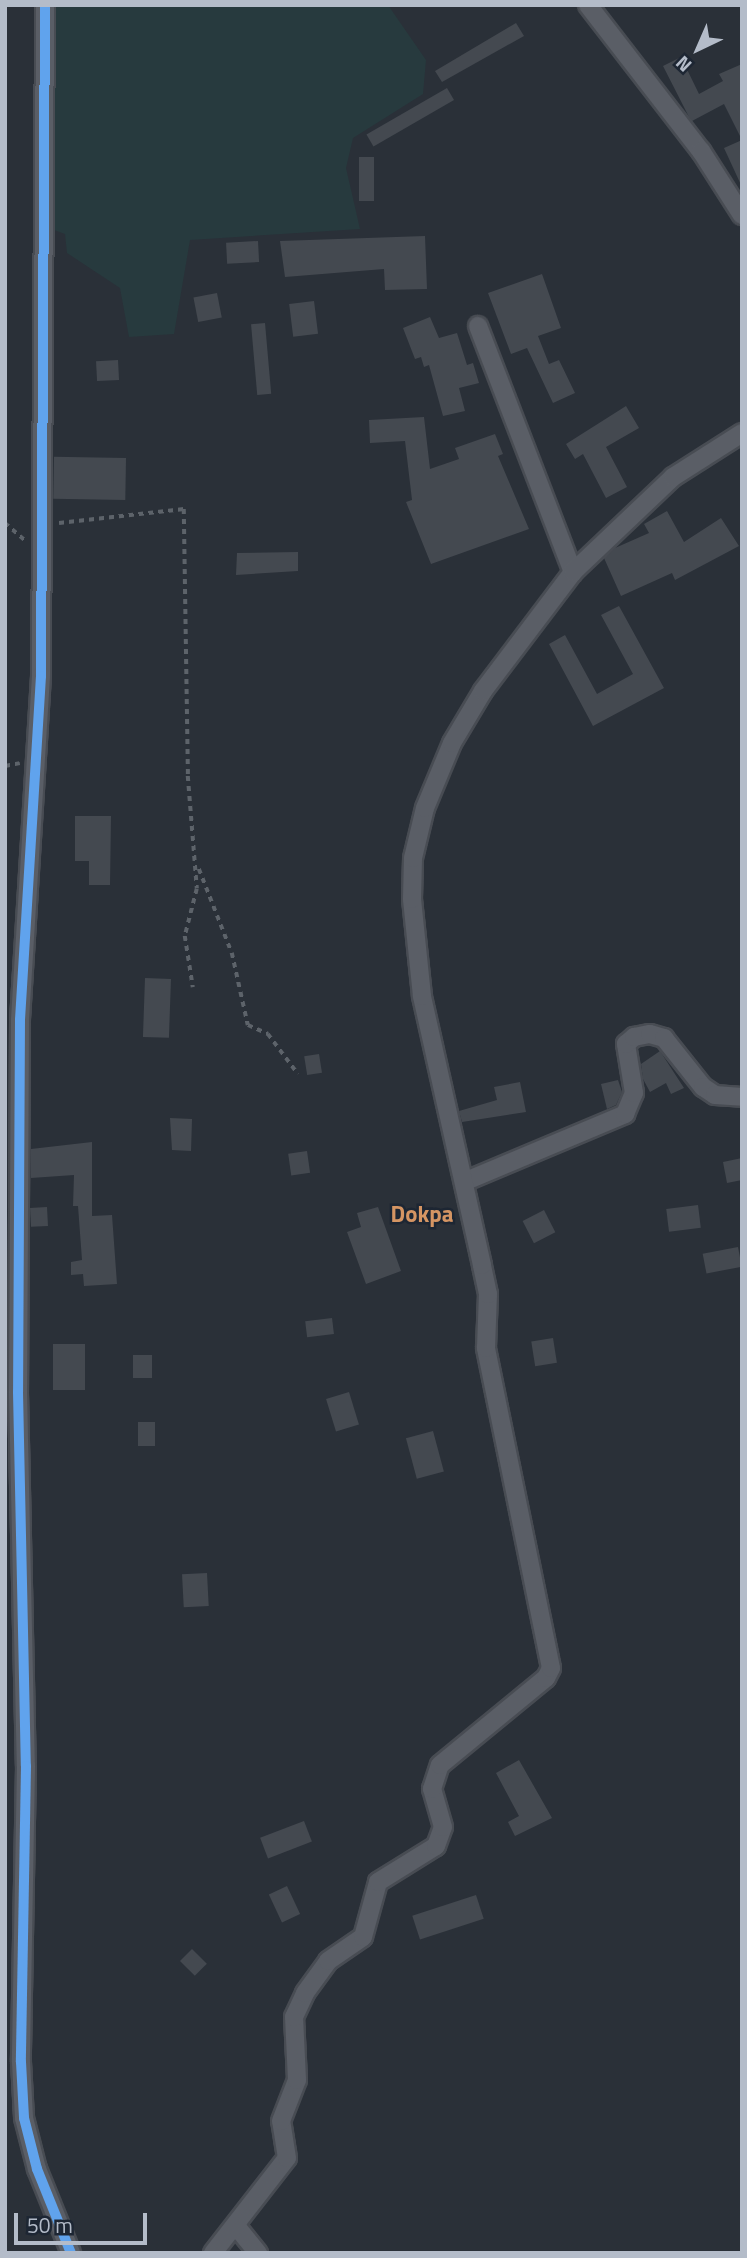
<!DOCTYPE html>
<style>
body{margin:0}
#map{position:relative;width:747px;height:2258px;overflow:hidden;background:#2a3038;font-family:"Titillium Web",sans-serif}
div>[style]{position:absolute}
.green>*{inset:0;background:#273a3e}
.building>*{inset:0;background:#444950;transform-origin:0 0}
.path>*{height:3.5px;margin-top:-1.75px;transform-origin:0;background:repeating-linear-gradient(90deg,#5d636a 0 5px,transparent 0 10px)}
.roads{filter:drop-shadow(2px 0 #484c53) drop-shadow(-2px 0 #484c53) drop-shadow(0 2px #484c53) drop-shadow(0 -2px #484c53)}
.minor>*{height:18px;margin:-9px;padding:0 9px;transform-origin:9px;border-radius:9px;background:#5a5e66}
.cycleway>*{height:10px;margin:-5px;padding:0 5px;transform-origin:5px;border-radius:5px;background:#60a3ed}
span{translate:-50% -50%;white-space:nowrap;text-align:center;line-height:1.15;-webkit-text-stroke:5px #1d2633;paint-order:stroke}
.quarter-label{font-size:23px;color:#d59563;font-weight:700}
.frame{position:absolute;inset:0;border:7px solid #b4bcc9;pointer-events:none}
.north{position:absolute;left:663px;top:14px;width:70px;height:70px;-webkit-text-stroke:5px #1d2633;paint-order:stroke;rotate:224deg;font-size:19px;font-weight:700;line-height:28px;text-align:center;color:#b4bcc9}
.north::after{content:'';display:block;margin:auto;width:24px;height:32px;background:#b4bcc9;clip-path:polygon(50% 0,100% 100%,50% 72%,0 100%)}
.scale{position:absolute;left:14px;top:2213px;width:133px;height:32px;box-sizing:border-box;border:4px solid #b4bcc9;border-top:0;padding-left:9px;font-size:21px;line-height:24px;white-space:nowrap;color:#b4bcc9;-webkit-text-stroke:5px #1d2633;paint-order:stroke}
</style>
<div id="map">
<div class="green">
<i style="clip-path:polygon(51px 5px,388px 5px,426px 60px,423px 94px,353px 138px,346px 168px,360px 229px,190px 240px,174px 334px,129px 337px,120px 288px,67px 253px,65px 234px,49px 228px)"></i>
</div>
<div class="building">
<i style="clip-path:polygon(516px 23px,524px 36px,442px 82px,435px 71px)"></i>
<i style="clip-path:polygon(681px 57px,699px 94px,723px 81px,719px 74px,742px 64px,742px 140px,724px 104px,692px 121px,689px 117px,663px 66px)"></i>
<i style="left:447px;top:88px;width:14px;height:93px;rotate:60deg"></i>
<i style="clip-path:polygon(742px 140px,742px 187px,724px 148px)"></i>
<i style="left:359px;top:157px;width:15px;height:44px"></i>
<i style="clip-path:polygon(425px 236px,427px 289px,385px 290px,384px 269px,285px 277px,280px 241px)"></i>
<i style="left:258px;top:241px;width:21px;height:32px;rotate:87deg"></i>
<i style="clip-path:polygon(542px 274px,561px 328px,538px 336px,549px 364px,559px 360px,575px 393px,553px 403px,527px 348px,511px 354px,488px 293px)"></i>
<i style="left:217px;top:293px;width:25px;height:24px;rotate:79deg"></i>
<i style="left:314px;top:301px;width:33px;height:25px;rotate:83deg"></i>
<i style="clip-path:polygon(430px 317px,439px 338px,457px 333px,467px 365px,473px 363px,479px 383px,459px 388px,465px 411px,443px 416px,429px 365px,424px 367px,421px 357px,415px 359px,403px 328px)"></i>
<i style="left:265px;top:323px;width:71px;height:14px;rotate:85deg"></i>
<i style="left:118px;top:360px;width:20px;height:22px;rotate:87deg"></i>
<i style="clip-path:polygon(626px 406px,639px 428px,606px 447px,627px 487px,606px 498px,583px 454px,575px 459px,566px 444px)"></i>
<i style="clip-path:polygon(424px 417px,430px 469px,459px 459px,455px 448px,495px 434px,503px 454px,498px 456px,529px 529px,431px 564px,406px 502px,412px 500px,405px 441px,370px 443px,369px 420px)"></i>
<i style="left:126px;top:458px;width:42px;height:72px;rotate:91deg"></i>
<i style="clip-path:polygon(667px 511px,684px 542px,721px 518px,739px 546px,675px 580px,672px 573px,621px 596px,604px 558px,615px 548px,649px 533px,644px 524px)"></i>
<i style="clip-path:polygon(298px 552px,298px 571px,236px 575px,237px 553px)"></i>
<i style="clip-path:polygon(619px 606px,664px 688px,593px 726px,549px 644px,565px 635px,597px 694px,633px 674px,601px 615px)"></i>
<i style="clip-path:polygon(75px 816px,111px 816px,110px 885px,89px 885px,89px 861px,75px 861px)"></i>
<i style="left:145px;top:978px;width:26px;height:59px;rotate:2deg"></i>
<i style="clip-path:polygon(660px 1051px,684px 1088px,671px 1094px,666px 1083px,650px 1092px,643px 1079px,641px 1064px)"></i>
<i style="left:319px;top:1054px;width:19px;height:15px;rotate:81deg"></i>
<i style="clip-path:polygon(618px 1080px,622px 1092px,616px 1105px,607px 1109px,601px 1084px)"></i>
<i style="clip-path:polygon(520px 1082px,526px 1112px,462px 1122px,459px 1111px,497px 1100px,494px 1087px)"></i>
<i style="clip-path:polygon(170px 1118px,192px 1119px,191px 1151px,172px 1150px)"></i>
<i style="clip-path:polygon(92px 1142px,92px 1216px,112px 1215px,117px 1284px,84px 1286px,83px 1274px,71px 1275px,71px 1262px,82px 1260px,78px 1206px,73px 1206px,74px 1175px,31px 1178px,31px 1149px)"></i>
<i style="left:307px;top:1151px;width:22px;height:19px;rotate:82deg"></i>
<i style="clip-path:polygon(742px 1158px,742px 1180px,727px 1183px,723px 1162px)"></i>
<i style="left:698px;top:1205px;width:23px;height:32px;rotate:83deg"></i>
<i style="left:47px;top:1207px;width:19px;height:17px;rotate:87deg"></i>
<i style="clip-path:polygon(378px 1207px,401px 1271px,366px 1284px,347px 1232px,361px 1227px,357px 1213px)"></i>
<i style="left:544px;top:1210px;width:25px;height:24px;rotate:63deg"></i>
<i style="left:738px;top:1247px;width:20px;height:36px;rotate:79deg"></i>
<i style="left:332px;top:1318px;width:16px;height:27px;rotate:83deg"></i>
<i style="left:553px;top:1338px;width:25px;height:22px;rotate:81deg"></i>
<i style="left:53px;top:1344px;width:32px;height:46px"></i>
<i style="left:133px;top:1355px;width:19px;height:23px"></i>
<i style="left:349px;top:1392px;width:34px;height:24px;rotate:73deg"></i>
<i style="left:138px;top:1422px;width:17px;height:24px"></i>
<i style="left:433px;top:1431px;width:42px;height:28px;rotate:75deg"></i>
<i style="left:207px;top:1573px;width:33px;height:25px;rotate:87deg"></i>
<i style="clip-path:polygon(519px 1760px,552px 1818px,515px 1836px,508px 1822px,519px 1816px,496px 1773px)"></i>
<i style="left:304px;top:1821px;width:22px;height:47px;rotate:69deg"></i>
<i style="left:287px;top:1886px;width:31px;height:20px;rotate:65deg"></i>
<i style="left:476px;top:1895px;width:25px;height:67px;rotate:72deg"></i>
<i style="left:192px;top:1949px;width:21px;height:17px;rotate:45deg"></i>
</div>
<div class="path">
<i style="left:5px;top:523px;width:28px;rotate:41deg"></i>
<i style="left:59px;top:523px;width:126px;rotate:-6.4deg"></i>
<i style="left:184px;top:509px;width:267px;rotate:89.1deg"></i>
<i style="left:188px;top:776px;width:113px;rotate:85.4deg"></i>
<i style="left:197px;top:889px;width:49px;rotate:104.3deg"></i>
<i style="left:185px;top:936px;width:52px;rotate:81.1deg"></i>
<i style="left:5px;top:766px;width:15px;rotate:-11deg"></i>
<i style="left:199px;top:869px;width:90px;rotate:68.6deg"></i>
<i style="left:232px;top:953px;width:74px;rotate:77.5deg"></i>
<i style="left:248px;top:1025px;width:22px;rotate:24deg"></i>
<i style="left:268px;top:1034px;width:50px;rotate:53.1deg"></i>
</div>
<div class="roads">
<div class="minor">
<i style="left:45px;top:5px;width:671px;rotate:90.34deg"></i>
<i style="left:41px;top:676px;width:345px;rotate:93.5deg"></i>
<i style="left:20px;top:1020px;width:372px;rotate:90.3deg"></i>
<i style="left:18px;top:1392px;width:374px;rotate:88.8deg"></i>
<i style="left:26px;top:1766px;width:296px;rotate:91deg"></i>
<i style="left:21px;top:2062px;width:56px;rotate:86.9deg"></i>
<i style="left:24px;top:2118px;width:53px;rotate:75.7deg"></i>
<i style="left:37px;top:2169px;width:91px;rotate:68deg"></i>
<i style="left:588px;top:5px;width:185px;rotate:52.3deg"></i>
<i style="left:701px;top:151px;width:76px;rotate:57.4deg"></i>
<i style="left:478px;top:326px;width:264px;rotate:68.9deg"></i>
<i style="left:466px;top:1181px;width:173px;rotate:-22.8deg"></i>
<i style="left:625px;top:1114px;width:23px;rotate:-67deg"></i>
<i style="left:634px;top:1093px;width:50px;rotate:-99.3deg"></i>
<i style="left:626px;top:1044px;width:11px;rotate:-41deg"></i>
<i style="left:634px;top:1037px;width:16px;rotate:-11deg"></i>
<i style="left:650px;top:1034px;width:15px;rotate:16deg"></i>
<i style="left:664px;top:1038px;width:63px;rotate:51.5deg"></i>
<i style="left:703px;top:1087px;width:14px;rotate:34deg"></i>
<i style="left:715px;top:1095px;width:27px;rotate:4deg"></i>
<i style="left:236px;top:2226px;width:35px;rotate:51deg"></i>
<i style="left:213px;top:2253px;width:120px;rotate:-52.1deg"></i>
<i style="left:287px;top:2158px;width:37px;rotate:-99deg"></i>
<i style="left:281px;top:2121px;width:44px;rotate:-68.7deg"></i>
<i style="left:297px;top:2080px;width:63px;rotate:-92.7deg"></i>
<i style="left:294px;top:2017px;width:26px;rotate:-65deg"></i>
<i style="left:305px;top:1993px;width:39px;rotate:-54deg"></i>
<i style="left:328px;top:1961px;width:42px;rotate:-34.4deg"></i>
<i style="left:363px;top:1937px;width:57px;rotate:-74.7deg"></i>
<i style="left:378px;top:1882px;width:68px;rotate:-31.8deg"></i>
<i style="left:436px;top:1846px;width:20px;rotate:-70deg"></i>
<i style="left:443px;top:1827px;width:40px;rotate:-106deg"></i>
<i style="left:432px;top:1789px;width:25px;rotate:-72deg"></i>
<i style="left:440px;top:1765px;width:137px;rotate:-39.4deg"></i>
<i style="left:546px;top:1678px;width:11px;rotate:-63deg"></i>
<i style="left:551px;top:1668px;width:327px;rotate:-101.5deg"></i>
<i style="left:486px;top:1348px;width:54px;rotate:-87.9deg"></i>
<i style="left:488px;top:1294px;width:30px;rotate:-102deg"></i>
<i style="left:482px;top:1265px;width:276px;rotate:-102.6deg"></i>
<i style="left:422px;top:996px;width:98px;rotate:-95.9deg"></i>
<i style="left:412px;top:899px;width:41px;rotate:-88.6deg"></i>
<i style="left:413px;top:858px;width:51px;rotate:-76.5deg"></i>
<i style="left:425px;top:808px;width:70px;rotate:-67.4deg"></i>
<i style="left:452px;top:743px;width:61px;rotate:-59.2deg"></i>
<i style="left:483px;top:691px;width:149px;rotate:-52.9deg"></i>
<i style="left:573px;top:572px;width:138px;rotate:-43.5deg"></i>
<i style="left:673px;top:477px;width:82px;rotate:-32.5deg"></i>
</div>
</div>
<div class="cycleway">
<i style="left:45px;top:5px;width:671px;rotate:90.34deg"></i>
<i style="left:41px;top:676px;width:345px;rotate:93.5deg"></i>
<i style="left:20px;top:1020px;width:372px;rotate:90.3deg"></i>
<i style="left:18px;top:1392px;width:374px;rotate:88.8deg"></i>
<i style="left:26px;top:1766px;width:296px;rotate:91deg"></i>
<i style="left:21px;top:2062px;width:56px;rotate:86.9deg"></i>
<i style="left:24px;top:2118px;width:53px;rotate:75.7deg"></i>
<i style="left:37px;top:2169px;width:91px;rotate:68deg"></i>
</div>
<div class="quarter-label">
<span style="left:422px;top:1214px">Dokpa</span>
</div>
<div class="frame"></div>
<div class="north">N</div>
<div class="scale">50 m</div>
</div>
